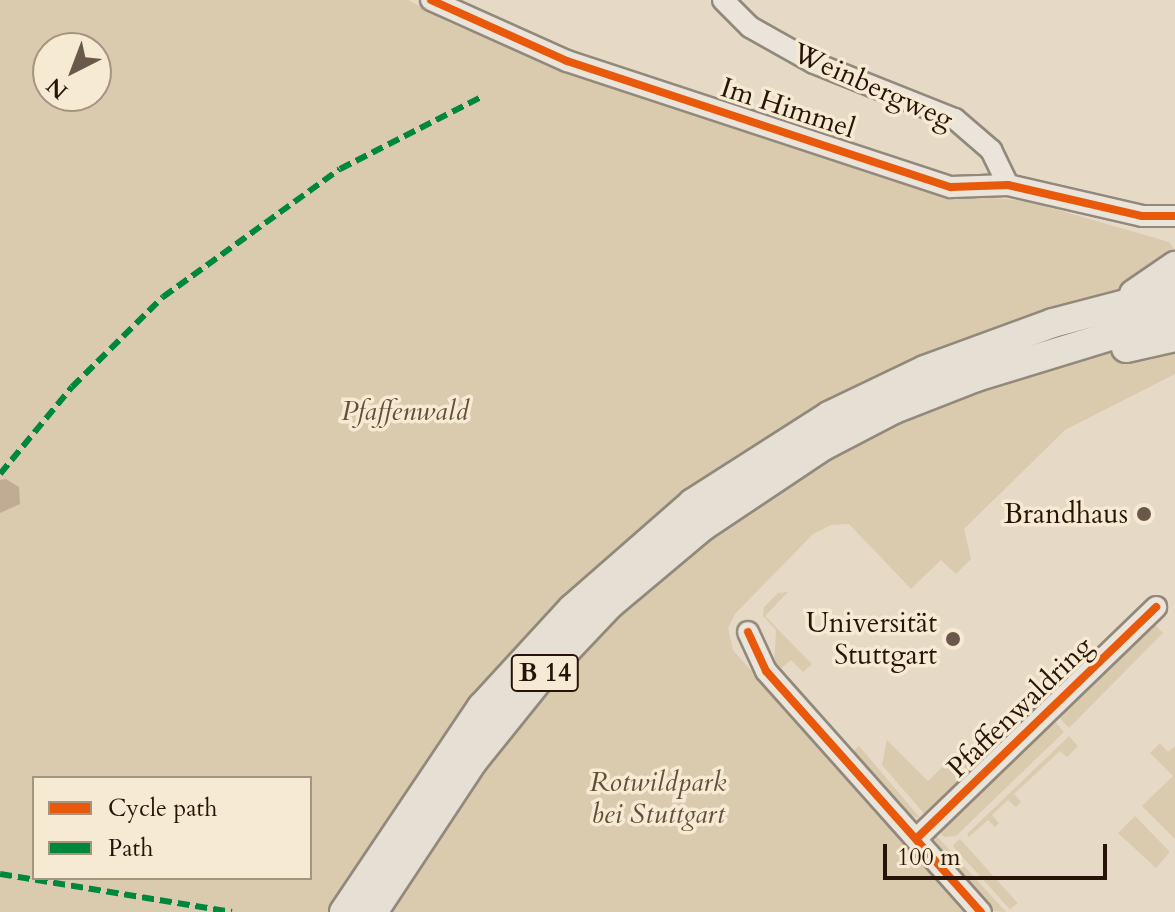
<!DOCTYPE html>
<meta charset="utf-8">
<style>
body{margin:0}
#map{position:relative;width:1175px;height:912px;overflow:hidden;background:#e6dac6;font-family:Cardo,serif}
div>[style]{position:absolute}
.green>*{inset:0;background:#dacaae;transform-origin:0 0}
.water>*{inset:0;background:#bfac93}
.roads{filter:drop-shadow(2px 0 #92897c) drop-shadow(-2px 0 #92897c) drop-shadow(0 2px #92897c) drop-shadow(0 -2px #92897c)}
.minor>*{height:20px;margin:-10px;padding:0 10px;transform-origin:10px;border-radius:10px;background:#eae4da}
.highway>*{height:28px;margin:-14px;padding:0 14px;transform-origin:14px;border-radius:14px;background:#e6e0d4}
.quiet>*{height:6px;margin-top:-3px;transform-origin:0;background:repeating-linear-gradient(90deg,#00873e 0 12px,transparent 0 18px)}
.cycleway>*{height:8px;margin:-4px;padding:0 4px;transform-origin:4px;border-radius:4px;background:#e8590c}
.dots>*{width:22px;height:22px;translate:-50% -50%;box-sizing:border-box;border:4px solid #f7ead2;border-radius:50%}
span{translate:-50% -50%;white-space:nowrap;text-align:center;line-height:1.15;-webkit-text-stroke:7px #f7ead2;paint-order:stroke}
.shield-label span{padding:2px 6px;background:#f7ead2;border:2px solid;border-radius:6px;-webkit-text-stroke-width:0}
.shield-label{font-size:26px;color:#271408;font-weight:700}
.street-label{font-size:28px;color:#271408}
.park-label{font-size:28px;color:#624f3b;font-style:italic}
.poi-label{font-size:28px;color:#271408}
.right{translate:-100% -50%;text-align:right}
.legend{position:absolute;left:32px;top:776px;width:280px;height:104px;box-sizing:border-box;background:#f7ead2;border:2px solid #a49481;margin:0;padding:10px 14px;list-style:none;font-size:24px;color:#271408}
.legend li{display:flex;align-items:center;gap:16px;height:40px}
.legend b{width:40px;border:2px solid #a49481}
.north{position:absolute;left:32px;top:32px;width:80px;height:80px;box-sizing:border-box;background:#f7ead2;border:2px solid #a49481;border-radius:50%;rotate:222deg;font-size:22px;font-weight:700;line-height:32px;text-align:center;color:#271408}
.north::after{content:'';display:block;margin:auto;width:28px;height:36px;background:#6a594a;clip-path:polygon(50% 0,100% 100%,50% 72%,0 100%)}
.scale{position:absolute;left:883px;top:844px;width:224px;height:36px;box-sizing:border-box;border:4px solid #271408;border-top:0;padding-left:10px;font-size:24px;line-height:28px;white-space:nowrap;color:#271408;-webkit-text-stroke:6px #f7ead2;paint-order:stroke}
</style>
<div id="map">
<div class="green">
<i style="clip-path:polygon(evenodd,0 0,408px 0,452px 24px,589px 75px,953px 195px,1027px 201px,1169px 242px,1175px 250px,1175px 374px,1065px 430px,964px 529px,971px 559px,956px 574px,941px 560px,911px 589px,849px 524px,831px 525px,813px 534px,735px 614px,728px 628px,733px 650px,969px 912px,0 912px,0 0,48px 48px,96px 48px,96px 96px,48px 96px,48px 48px,0 0,34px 778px,310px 778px,310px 878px,34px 878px,34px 778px)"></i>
<i style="clip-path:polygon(788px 592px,765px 616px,812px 664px,803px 672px,791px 660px,778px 671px,774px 665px,776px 630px,763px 616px,764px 607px,778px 593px)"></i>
<i style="clip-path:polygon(1153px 623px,1163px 633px,1069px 728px,1057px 715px)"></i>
<i style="clip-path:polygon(1053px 719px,1064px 732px,956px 836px,944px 837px,937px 829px)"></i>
<i style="clip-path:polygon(1069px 736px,1078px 746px,1067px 757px,1060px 751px,1014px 794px,1021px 802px,1016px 807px,1008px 800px,992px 815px,999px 823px,995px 827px,988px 820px,969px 837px,967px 834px)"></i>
<i style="clip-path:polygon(887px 740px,928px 781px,956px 754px,972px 771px,927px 817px,882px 765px)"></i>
<i style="clip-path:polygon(1160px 743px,1168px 752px,1175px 746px,1175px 839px,1142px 806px,1173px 776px,1150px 753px)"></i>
<i style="clip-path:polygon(859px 746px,921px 819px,906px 814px,852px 752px)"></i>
<i style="clip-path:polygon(1135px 816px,1170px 852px,1156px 868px,1118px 833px)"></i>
<i style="clip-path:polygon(933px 832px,1006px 912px,993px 911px,935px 847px)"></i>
<i style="left:960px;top:839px;width:86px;height:10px;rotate:48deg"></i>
</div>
<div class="water">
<i style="clip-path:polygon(6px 479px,19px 487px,20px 504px,0 513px,0 480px)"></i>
</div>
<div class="roads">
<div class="minor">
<i style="left:431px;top:0;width:149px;rotate:24.2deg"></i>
<i style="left:567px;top:61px;width:404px;rotate:18.2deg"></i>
<i style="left:951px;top:187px;width:57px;rotate:-2deg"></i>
<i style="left:1008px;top:185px;width:138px;rotate:13deg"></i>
<i style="left:1142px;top:216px;width:33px"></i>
<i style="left:723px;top:0;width:38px;rotate:45deg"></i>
<i style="left:750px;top:27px;width:73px;rotate:29.4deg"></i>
<i style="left:814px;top:63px;width:152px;rotate:21.7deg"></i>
<i style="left:955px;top:119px;width:48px;rotate:40.7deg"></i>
<i style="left:991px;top:150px;width:39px;rotate:64deg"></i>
<i style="left:748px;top:632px;width:43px;rotate:65.2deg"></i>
<i style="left:766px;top:671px;width:323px;rotate:48.3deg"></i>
<i style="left:916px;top:839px;width:334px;rotate:-44deg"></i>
</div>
<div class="highway">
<i style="left:1134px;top:294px;width:50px;rotate:-34.3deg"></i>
<i style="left:1126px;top:348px;width:50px;rotate:-12.7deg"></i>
<i style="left:344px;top:912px;width:247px;rotate:-56.1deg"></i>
<i style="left:482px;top:707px;width:133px;rotate:-47.4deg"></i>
<i style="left:572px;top:609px;width:161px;rotate:-41.2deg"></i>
<i style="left:693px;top:503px;width:161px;rotate:-32.6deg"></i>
<i style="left:829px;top:416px;width:106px;rotate:-25.6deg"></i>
<i style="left:925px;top:370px;width:136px;rotate:-20.2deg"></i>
<i style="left:1053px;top:323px;width:126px;rotate:-14.7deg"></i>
<i style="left:373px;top:912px;width:181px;rotate:-56.5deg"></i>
<i style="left:473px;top:761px;width:105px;rotate:-51.2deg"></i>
<i style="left:539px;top:679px;width:103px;rotate:-46.6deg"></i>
<i style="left:610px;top:604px;width:121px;rotate:-40deg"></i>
<i style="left:703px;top:526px;width:144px;rotate:-33.7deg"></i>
<i style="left:823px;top:446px;width:80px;rotate:-27.5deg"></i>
<i style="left:894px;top:409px;width:88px;rotate:-21.3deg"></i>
<i style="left:976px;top:377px;width:208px;rotate:-17deg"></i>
</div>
</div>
<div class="quiet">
<i style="left:0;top:474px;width:113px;rotate:-50.4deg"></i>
<i style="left:72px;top:387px;width:128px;rotate:-44.7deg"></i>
<i style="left:163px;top:297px;width:218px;rotate:-35.9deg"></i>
<i style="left:340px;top:169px;width:161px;rotate:-27deg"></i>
<i style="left:0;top:874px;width:235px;rotate:9.3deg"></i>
</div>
<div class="cycleway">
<i style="left:431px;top:0;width:149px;rotate:24.2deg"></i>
<i style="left:567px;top:61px;width:404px;rotate:18.2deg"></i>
<i style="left:951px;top:187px;width:57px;rotate:-2deg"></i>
<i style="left:1008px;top:185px;width:138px;rotate:13deg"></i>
<i style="left:1142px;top:216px;width:33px"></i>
<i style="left:748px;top:632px;width:43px;rotate:65.2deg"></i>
<i style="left:766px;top:671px;width:323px;rotate:48.3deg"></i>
<i style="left:916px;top:839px;width:334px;rotate:-44deg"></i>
</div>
<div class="dots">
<i style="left:1144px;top:514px;background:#6a594a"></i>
<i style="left:953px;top:639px;background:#6a594a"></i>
</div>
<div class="shield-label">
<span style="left:545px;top:673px">B 14</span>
</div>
<div class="street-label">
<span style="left:873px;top:86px;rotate:24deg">Weinbergweg</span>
<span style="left:788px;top:108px;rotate:18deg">Im Himmel</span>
<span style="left:1020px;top:707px;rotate:-44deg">Pfaffenwaldring</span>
</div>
<div class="park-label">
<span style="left:405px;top:411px">Pfaffenwald</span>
<span style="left:658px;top:798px">Rotwildpark<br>bei Stuttgart</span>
</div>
<div class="poi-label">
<span class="right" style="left:1128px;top:514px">Brandhaus</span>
<span class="right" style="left:937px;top:639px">Universität<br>Stuttgart</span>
</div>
<ul class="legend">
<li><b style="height:10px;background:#e8590c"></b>Cycle path</li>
<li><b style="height:10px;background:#00873e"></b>Path</li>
</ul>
<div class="north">N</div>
<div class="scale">100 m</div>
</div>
